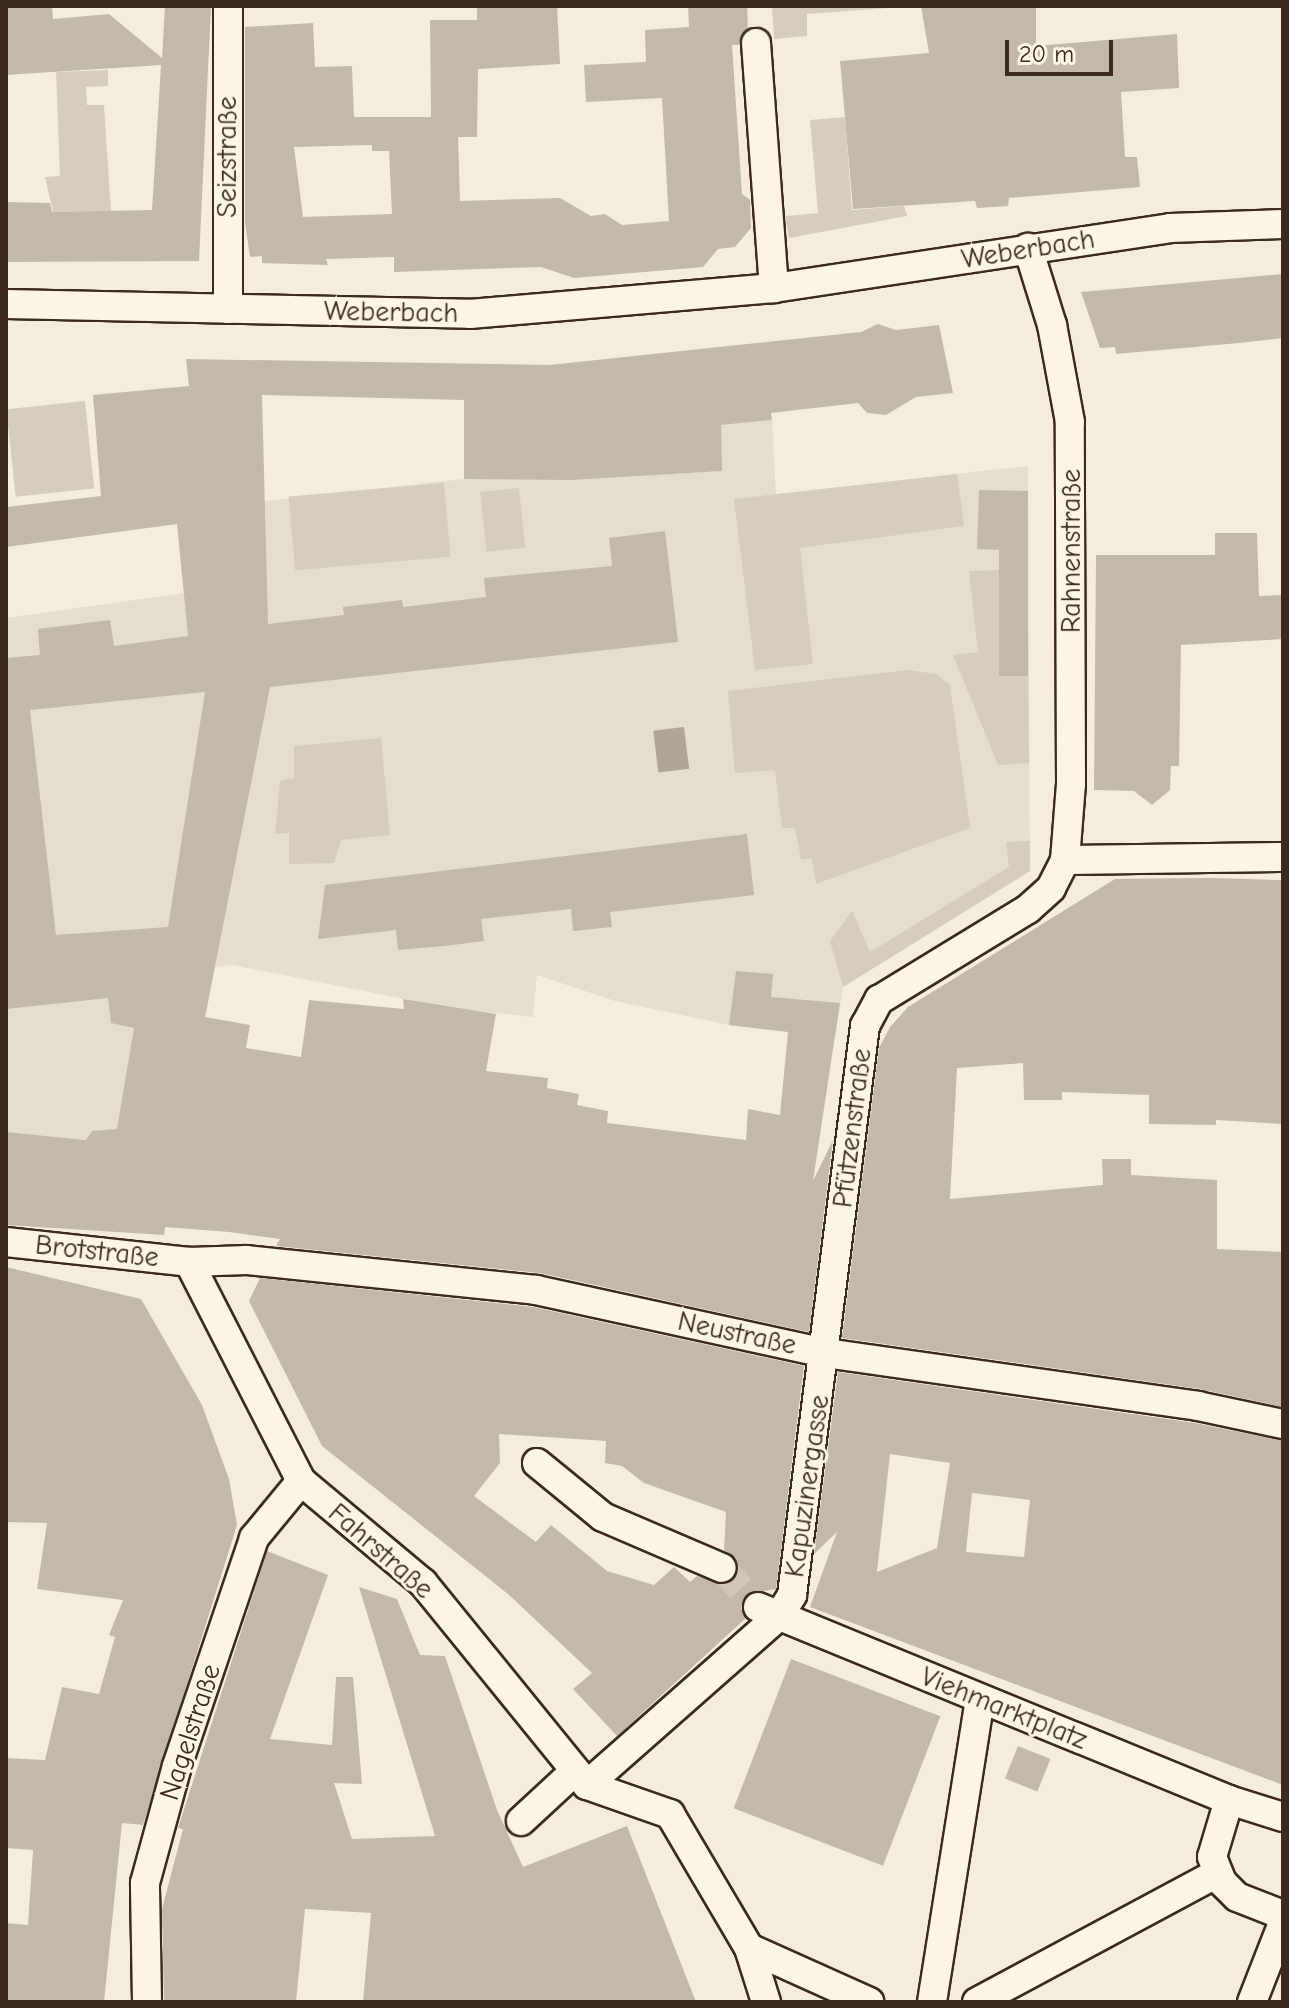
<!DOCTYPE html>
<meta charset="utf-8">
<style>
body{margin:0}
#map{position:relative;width:1289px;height:2008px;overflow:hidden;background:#f4eddd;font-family:"Comic Neue",sans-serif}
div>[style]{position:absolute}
.built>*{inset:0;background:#e5ddce}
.green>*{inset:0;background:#d6cdbd;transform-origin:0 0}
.water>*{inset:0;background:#b0a596;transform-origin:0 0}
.building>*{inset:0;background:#c3b9aa;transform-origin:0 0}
.street-tunnel>*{height:28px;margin-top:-14px;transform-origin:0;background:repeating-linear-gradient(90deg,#cfc6b7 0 28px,transparent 0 42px)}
.roads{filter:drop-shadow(2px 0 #3b2a1e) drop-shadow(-2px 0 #3b2a1e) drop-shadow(0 2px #3b2a1e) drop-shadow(0 -2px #3b2a1e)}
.street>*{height:28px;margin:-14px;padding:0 14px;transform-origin:14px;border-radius:14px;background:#fcf5e5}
span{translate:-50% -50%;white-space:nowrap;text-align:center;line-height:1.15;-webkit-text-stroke:6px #fcf5e5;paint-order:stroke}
.street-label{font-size:28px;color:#3b2a1e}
.frame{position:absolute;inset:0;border:8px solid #3b2a1e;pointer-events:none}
.scale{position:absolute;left:1005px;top:40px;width:108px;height:36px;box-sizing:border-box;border:4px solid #3b2a1e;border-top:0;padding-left:10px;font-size:24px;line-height:28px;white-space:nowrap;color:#3b2a1e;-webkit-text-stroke:6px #fcf5e5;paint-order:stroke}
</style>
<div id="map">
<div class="built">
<i style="clip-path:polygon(772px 420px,776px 494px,1028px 466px,1030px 871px,843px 987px,835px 1037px,729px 1025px,615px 1001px,537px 975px,533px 1017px,450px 1008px,232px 965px,215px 967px,164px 1235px,86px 1140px,6px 1132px,6px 618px,184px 593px,266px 572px,265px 501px,464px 479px,573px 480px,721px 471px,721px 425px)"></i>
</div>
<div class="green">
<i style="clip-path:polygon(772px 6px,917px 6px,807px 14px,807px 36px,774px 39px)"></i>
<i style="clip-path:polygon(108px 70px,108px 86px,86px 87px,87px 105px,104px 105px,111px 211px,53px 212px,45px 177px,60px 176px,56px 72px)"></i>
<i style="clip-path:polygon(845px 117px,852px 210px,904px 206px,907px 216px,789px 238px,785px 216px,818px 213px,810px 120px)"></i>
<i style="left:85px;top:401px;width:88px;height:79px;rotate:84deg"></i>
<i style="clip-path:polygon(957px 474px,964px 526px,800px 548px,813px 664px,755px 670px,734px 499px)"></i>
<i style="left:444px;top:483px;width:74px;height:156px;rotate:85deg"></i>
<i style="left:519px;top:488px;width:60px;height:39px;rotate:84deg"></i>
<i style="clip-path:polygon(999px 570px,999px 675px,1028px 676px,1029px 763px,998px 765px,953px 655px,978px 652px,969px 571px)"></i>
<i style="clip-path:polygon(907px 670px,936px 674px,950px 685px,970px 828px,816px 884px,812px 859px,801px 859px,795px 828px,782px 828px,775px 770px,735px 773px,728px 691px)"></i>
<i style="clip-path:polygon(381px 738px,390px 835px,341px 840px,334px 863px,289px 864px,289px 833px,275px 834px,280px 781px,294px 778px,294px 746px)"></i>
<i style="clip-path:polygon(1030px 841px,1030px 871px,843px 987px,830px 941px,852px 911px,870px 952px,1009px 867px,1006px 842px)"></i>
</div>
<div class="water">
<i style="left:684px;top:727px;width:42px;height:31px;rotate:83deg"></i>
</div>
<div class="building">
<i style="clip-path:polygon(6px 6px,52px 6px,53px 19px,109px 14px,162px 58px,165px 6px,211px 6px,199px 261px,6px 262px,6px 202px,50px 203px,52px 212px,152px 210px,161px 65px,6px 75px)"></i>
<i style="clip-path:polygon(evenodd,477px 6px,557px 6px,560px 64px,478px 69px,477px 137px,458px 137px,460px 201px,560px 198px,591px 216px,605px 214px,622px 225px,669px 221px,662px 98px,586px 102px,584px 65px,646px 62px,645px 30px,689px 27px,688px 6px,747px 6px,748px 28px,739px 45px,732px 45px,742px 194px,750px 200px,751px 228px,735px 247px,718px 249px,703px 267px,574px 278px,541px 267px,394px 272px,394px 257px,326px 259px,328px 265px,262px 263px,262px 256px,250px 257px,245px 222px,245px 27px,313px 23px,315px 67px,352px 66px,354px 117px,431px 117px,430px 20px,477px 20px,477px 6px,372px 145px,372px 151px,389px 151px,392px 214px,303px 217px,294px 147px,372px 145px)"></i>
<i style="clip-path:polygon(921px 6px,1036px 6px,1036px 46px,1177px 34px,1179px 88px,1121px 92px,1125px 157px,1137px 157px,1140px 187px,1009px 198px,1008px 206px,977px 208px,975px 201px,853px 209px,840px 61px,929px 53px)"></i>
<i style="clip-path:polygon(1283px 274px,1283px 338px,1239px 343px,1116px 354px,1115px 347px,1100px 348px,1081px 292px)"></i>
<i style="clip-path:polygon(evenodd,878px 324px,896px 330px,939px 325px,953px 393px,916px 397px,886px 415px,867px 413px,858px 403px,771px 413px,772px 420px,721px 425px,722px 471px,573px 480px,464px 479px,464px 400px,262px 395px,268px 624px,344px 615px,343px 607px,402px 600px,403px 607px,486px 597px,484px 578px,612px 566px,609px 538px,665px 531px,678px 642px,270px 687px,205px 1017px,250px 1025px,246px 1048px,301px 1057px,309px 1000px,404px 1009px,403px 999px,496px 1014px,486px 1071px,548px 1078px,547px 1088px,579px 1094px,577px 1105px,608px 1111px,607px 1123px,746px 1140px,748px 1109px,780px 1115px,788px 1032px,729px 1025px,736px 971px,773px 974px,771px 997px,840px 1003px,813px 1181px,833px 1140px,809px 1332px,540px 1273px,276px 1246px,280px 1239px,229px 1232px,165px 1227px,164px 1235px,6px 1225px,6px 1132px,86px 1140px,92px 1131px,117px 1129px,134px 1028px,111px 1023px,108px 998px,6px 1009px,6px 658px,40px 655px,38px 629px,110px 620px,114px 646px,188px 636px,177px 524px,6px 547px,6px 507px,101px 496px,93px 395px,189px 386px,186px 359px,549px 365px,861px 332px,878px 324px,205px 692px,168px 927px,56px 935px,30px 710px,205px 692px)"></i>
<i style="clip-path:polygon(979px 490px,1028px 491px,1028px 676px,999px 676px,999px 550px,977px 549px)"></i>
<i style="clip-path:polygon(1215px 533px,1257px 533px,1259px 596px,1283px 595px,1283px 639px,1181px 645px,1179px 766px,1171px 766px,1170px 790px,1152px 805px,1134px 791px,1094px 790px,1096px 555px,1215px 555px)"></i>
<i style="clip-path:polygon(747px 834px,754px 895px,610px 912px,612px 927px,573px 931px,571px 909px,481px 919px,484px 941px,445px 946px,398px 950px,396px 930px,318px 939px,325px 885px)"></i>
<i style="clip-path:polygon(1210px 878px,1283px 880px,1283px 1124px,1216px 1120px,1216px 1125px,1149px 1124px,1149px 1095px,1062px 1092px,1062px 1100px,1024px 1100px,1023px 1063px,957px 1068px,950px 1199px,1103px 1185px,1102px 1159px,1131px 1159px,1131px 1175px,1217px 1180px,1217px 1249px,1283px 1252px,1283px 1407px,1200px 1389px,842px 1338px,879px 1048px,890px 1027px,908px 1007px,1115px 879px)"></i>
<i style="clip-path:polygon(6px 1267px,141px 1299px,202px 1405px,229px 1479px,237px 1525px,143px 1825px,122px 1823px,104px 2002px,6px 2002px,6px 1923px,28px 1925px,33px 1850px,6px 1848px,6px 1758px,45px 1760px,62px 1687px,99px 1694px,115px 1637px,109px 1635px,123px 1600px,37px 1589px,47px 1523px,6px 1522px)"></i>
<i style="clip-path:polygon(evenodd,260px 1278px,533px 1307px,804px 1366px,776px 1589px,747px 1594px,741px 1608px,746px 1618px,617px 1736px,573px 1689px,592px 1673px,508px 1594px,322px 1446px,249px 1301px,260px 1278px,499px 1434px,606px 1441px,605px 1463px,622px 1466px,644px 1483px,726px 1512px,724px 1550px,736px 1558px,737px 1575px,725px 1585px,697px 1576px,690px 1582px,674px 1567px,654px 1585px,607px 1571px,551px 1525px,536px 1542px,474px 1496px,500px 1463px,499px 1434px)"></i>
<i style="clip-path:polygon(evenodd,838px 1372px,1195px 1423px,1283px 1441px,1283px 1785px,810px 1607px,837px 1532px,814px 1554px,838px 1372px,890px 1454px,950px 1463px,937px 1548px,877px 1572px,890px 1454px,838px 1372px,972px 1493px,1030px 1500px,1024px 1557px,966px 1552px,972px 1493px)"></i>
<i style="clip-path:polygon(267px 1551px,328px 1575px,270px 1739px,332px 1745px,336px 1677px,353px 1677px,362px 1784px,334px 1783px,352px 1839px,435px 1836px,359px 1587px,397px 1599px,420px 1655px,445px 1656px,497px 1810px,523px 1867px,627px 1826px,696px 2002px,363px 2002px,371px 1913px,305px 1909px,296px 2002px,164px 2002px,162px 1909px,183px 1829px,178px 1828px)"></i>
<i style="left:791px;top:1659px;width:160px;height:160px;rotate:21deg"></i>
<i style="left:1018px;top:1746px;width:35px;height:35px;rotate:22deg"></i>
</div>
<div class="street-tunnel">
<i style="left:722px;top:1568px;width:53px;rotate:47.3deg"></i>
</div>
<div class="roads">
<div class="street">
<i style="left:228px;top:6px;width:303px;rotate:90deg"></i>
<i style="left:756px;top:43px;width:246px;rotate:85.8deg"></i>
<i style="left:6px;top:304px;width:464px;rotate:1.2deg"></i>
<i style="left:470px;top:314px;width:305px;rotate:-4.9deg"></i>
<i style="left:774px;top:288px;width:401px;rotate:-8.6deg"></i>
<i style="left:1170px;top:228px;width:113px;rotate:-2deg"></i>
<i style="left:1065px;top:860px;width:218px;rotate:-0.8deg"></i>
<i style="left:6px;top:1242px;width:184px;rotate:6.2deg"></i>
<i style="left:189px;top:1262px;width:58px;rotate:-2deg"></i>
<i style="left:247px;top:1260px;width:291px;rotate:5.9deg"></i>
<i style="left:536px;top:1290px;width:297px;rotate:12.3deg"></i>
<i style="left:826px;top:1353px;width:376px;rotate:8.1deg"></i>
<i style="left:1198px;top:1406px;width:87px;rotate:12deg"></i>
<i style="left:189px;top:1262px;width:246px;rotate:62.9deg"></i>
<i style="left:301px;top:1481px;width:159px;rotate:39.9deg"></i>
<i style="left:423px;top:1583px;width:260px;rotate:50.9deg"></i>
<i style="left:587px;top:1785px;width:88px;rotate:19.3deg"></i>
<i style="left:670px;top:1814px;width:156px;rotate:59.5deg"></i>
<i style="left:749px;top:1948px;width:57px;rotate:72.5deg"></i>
<i style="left:537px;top:1463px;width:85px;rotate:39.3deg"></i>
<i style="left:603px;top:1517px;width:129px;rotate:23.2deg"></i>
<i style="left:758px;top:1607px;width:509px;rotate:22.28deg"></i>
<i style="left:1229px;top:1800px;width:57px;rotate:17.5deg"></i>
<i style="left:587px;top:1785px;width:256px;rotate:-41.4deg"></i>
<i style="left:779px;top:1616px;width:25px;rotate:-58deg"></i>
<i style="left:792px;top:1595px;width:574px;rotate:-82.69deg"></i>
<i style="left:865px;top:1026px;width:30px;rotate:-62deg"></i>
<i style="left:879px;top:1000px;width:175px;rotate:-31.4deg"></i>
<i style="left:1028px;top:909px;width:31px;rotate:-42deg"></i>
<i style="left:1051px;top:888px;width:31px;rotate:-63deg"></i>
<i style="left:1065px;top:860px;width:76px;rotate:-85.5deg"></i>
<i style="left:1071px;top:784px;width:362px;rotate:-90.2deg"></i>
<i style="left:1070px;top:422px;width:99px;rotate:-100.5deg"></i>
<i style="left:1052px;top:325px;width:81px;rotate:-107.3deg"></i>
<i style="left:1229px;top:1800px;width:59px;rotate:106.6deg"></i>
<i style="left:1212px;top:1857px;width:27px;rotate:68deg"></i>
<i style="left:1222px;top:1882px;width:21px;rotate:45deg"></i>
<i style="left:1237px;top:1897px;width:49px;rotate:21.4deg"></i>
<i style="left:521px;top:1821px;width:74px;rotate:-42.8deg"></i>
<i style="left:749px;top:1948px;width:132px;rotate:24.2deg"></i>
<i style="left:147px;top:2002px;width:119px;rotate:-91deg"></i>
<i style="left:145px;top:1883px;width:121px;rotate:-74.7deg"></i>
<i style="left:177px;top:1766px;width:241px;rotate:-71.3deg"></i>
<i style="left:254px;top:1538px;width:74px;rotate:-50.5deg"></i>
<i style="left:932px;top:2002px;width:307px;rotate:-81deg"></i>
<i style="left:977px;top:2002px;width:273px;rotate:-28.2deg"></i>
<i style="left:1252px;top:2002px;width:85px;rotate:-68.6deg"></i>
</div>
</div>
<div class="street-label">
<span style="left:227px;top:157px;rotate:-90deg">Seizstraße</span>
<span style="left:1028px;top:249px;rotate:-9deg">Weberbach</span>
<span style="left:391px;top:312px;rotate:1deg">Weberbach</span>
<span style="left:1071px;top:551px;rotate:-90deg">Rahnenstraße</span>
<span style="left:852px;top:1128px;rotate:-83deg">Pfützenstraße</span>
<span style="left:97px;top:1251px;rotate:6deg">Brotstraße</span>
<span style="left:737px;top:1333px;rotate:12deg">Neustraße</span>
<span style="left:807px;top:1486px;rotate:-82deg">Kapuzinergasse</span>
<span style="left:381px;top:1551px;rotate:41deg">Fahrstraße</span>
<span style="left:1004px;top:1708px;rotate:22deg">Viehmarktplatz</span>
<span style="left:190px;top:1732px;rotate:-72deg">Nagelstraße</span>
</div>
<div class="frame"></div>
<div class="scale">20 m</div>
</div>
